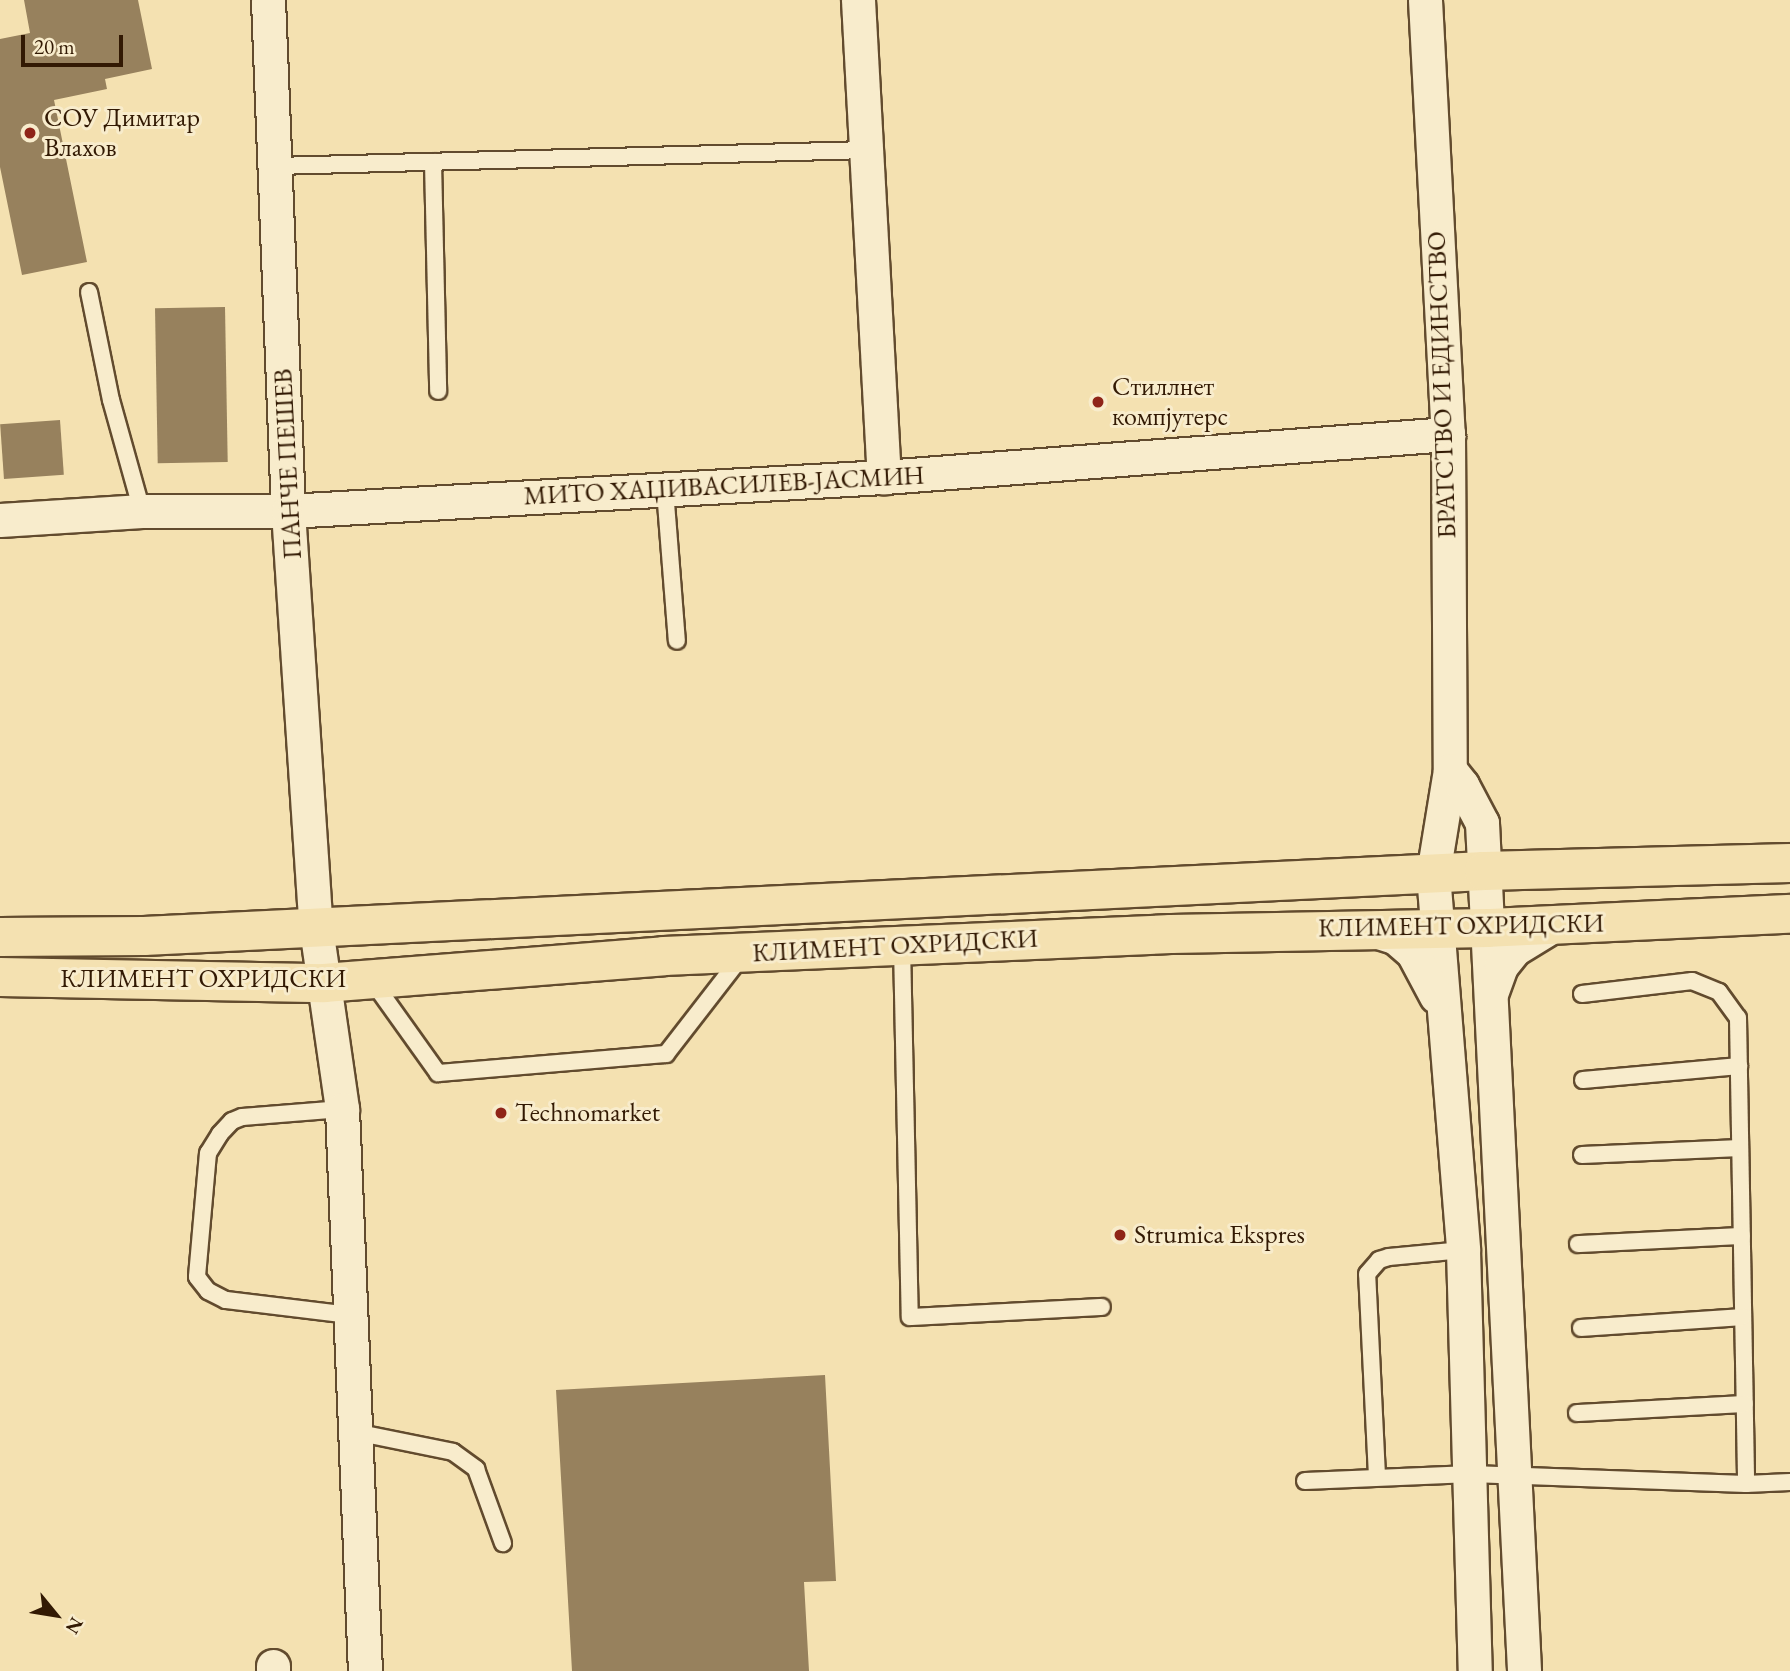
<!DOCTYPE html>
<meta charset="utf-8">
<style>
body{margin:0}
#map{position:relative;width:1790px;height:1671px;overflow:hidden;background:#f4e1b1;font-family:"EB Garamond",serif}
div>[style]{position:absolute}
.building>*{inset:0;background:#97815d;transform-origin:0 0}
.roads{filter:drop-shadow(2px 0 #624b2e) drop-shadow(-2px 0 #624b2e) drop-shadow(0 2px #624b2e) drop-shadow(0 -2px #624b2e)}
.service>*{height:16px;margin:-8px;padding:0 8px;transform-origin:8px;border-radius:8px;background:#f8eccc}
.minor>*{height:33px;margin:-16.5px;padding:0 16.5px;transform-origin:16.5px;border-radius:16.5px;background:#f8eccc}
.primary>*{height:38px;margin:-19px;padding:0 19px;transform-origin:19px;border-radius:19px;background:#f4e1b1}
.dots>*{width:19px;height:19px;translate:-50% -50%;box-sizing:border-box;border:4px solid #f8eccc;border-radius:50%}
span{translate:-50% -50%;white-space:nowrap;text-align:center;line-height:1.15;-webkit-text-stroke:6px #f8eccc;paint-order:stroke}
.poi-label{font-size:26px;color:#321903}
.left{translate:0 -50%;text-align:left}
.street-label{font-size:26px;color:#321903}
.north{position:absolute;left:21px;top:1580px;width:70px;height:70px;-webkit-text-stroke:5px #f8eccc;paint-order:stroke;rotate:120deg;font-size:19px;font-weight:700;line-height:28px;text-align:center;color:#321903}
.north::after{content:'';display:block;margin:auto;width:24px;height:32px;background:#321903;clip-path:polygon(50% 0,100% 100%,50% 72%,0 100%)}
.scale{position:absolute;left:21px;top:35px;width:102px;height:32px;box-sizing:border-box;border:4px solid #321903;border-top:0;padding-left:9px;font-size:21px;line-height:24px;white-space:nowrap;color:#321903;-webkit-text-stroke:5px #f8eccc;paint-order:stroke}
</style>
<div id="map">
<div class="building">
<i style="clip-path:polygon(24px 0,138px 0,152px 69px,105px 79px,107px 89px,54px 100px,87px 262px,22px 275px,0 167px,0 39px,30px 33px)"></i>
<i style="left:225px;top:307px;width:155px;height:70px;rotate:89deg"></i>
<i style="left:60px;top:420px;width:55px;height:60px;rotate:86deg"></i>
<i style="clip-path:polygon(825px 1375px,836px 1581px,804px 1582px,809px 1671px,572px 1671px,556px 1390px)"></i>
</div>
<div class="roads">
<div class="service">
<i style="left:433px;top:162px;width:229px;rotate:88.7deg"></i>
<i style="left:276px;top:166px;width:590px;rotate:-1.55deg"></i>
<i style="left:89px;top:292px;width:110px;rotate:78.5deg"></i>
<i style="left:111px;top:400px;width:115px;rotate:74.4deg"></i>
<i style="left:665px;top:490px;width:151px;rotate:85.5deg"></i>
<i style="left:902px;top:946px;width:371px;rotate:88.8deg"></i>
<i style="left:910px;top:1317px;width:192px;rotate:-3deg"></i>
<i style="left:373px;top:982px;width:112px;rotate:54.5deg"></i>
<i style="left:438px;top:1073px;width:229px;rotate:-4.8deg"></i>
<i style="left:666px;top:1054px;width:124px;rotate:-52.2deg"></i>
<i style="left:1582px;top:994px;width:111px;rotate:-6.7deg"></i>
<i style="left:1692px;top:981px;width:29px;rotate:22deg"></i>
<i style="left:1719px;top:992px;width:32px;rotate:54deg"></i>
<i style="left:1738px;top:1018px;width:466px;rotate:89deg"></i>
<i style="left:1583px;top:1080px;width:157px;rotate:-5.1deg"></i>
<i style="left:342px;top:1109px;width:100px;rotate:175.4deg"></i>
<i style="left:242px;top:1117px;width:11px;rotate:158deg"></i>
<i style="left:232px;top:1121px;width:18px;rotate:133deg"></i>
<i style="left:220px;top:1134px;width:22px;rotate:122deg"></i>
<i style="left:208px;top:1153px;width:124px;rotate:95.1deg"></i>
<i style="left:197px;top:1277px;width:18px;rotate:52deg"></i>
<i style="left:208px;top:1291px;width:20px;rotate:27deg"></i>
<i style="left:226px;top:1300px;width:125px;rotate:6.9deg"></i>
<i style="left:1582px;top:1155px;width:158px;rotate:-2.5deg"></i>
<i style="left:1578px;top:1244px;width:164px;rotate:-2.8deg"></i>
<i style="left:1581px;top:1328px;width:162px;rotate:-3.9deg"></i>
<i style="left:1577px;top:1413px;width:168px;rotate:-3.1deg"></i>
<i style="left:355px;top:1432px;width:100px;rotate:11.5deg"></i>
<i style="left:453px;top:1452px;width:29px;rotate:36deg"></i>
<i style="left:476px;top:1469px;width:79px;rotate:70deg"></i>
<i style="left:1377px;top:1476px;width:202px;rotate:-92.8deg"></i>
<i style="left:1367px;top:1274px;width:18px;rotate:-49deg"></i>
<i style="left:1379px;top:1260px;width:10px;rotate:-17deg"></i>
<i style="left:1389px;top:1257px;width:74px;rotate:-5.4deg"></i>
<i style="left:1305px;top:1481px;width:166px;rotate:-2.4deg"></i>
<i style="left:1471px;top:1474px;width:275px;rotate:2.1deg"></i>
<i style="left:1746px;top:1484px;width:44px;rotate:-2.6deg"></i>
</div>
<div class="minor">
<i style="left:268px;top:0;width:511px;rotate:87.76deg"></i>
<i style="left:288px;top:511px;width:418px;rotate:86.2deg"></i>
<i style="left:316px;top:928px;width:183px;rotate:81.8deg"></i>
<i style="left:342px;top:1109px;width:562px;rotate:87.66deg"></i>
<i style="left:858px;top:0;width:478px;rotate:86.9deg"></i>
<i style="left:1425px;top:0;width:435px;rotate:87deg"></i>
<i style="left:1448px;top:434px;width:336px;rotate:89.7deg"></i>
<i style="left:1450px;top:770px;width:105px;rotate:99.3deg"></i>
<i style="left:1433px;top:874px;width:377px;rotate:85.4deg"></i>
<i style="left:1463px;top:1250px;width:421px;rotate:88.4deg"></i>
<i style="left:0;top:520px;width:142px;rotate:-3.6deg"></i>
<i style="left:142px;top:511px;width:146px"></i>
<i style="left:288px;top:511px;width:597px;rotate:-3.27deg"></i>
<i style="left:884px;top:477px;width:566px;rotate:-4.36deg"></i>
<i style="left:1450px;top:770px;width:19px;rotate:51deg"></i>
<i style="left:1462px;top:785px;width:43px;rotate:62.2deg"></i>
<i style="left:1482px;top:823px;width:849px;rotate:87.16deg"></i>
<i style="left:1369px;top:929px;width:28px;rotate:18deg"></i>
<i style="left:1396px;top:938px;width:23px;rotate:41deg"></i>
<i style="left:1413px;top:953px;width:49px;rotate:61.9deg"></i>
<i style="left:1492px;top:991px;width:27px;rotate:-70deg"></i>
<i style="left:1501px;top:966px;width:22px;rotate:-51deg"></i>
<i style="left:1515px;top:949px;width:46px;rotate:-31.6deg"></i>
<i style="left:273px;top:1671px;width:5px;rotate:-90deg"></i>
</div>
<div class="primary">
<i style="left:0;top:937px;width:144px;rotate:-0.4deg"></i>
<i style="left:144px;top:936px;width:1342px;rotate:-2.78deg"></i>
<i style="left:1484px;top:871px;width:306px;rotate:-1.5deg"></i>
<i style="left:0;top:977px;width:324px;rotate:1.1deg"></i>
<i style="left:324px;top:983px;width:341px;rotate:-4.5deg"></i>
<i style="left:664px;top:956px;width:507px;rotate:-2.48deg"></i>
<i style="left:1171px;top:934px;width:317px;rotate:-1.1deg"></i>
<i style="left:1488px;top:928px;width:302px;rotate:-2.7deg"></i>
</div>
</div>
<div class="dots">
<i style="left:30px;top:133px;background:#8f2418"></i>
<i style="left:1098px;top:402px;background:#8f2418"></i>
<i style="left:501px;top:1113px;background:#8f2418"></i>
<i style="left:1120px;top:1235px;background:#8f2418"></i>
</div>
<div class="poi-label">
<span class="left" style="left:44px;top:133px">СОУ Димитар<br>Влахов</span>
<span class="left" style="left:1112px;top:402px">Стиллнет<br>компјутерс</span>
<span class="left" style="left:515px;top:1113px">Technomarket</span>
<span class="left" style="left:1134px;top:1235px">Strumica Ekspres</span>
</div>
<div class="street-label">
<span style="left:1442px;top:385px;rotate:-92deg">БРАТСТВО И ЕДИНСТВО</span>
<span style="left:288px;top:464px;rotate:-93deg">ПАНЧЕ ПЕШЕВ</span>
<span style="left:724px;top:486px;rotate:-3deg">МИТО ХАЏИВАСИЛЕВ-ЈАСМИН</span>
<span style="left:1461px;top:926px;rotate:-1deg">КЛИМЕНТ ОХРИДСКИ</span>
<span style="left:895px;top:946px;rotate:-3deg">КЛИМЕНТ ОХРИДСКИ</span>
<span style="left:203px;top:979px">КЛИМЕНТ ОХРИДСКИ</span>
</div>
<div class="north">N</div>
<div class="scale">20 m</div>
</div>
